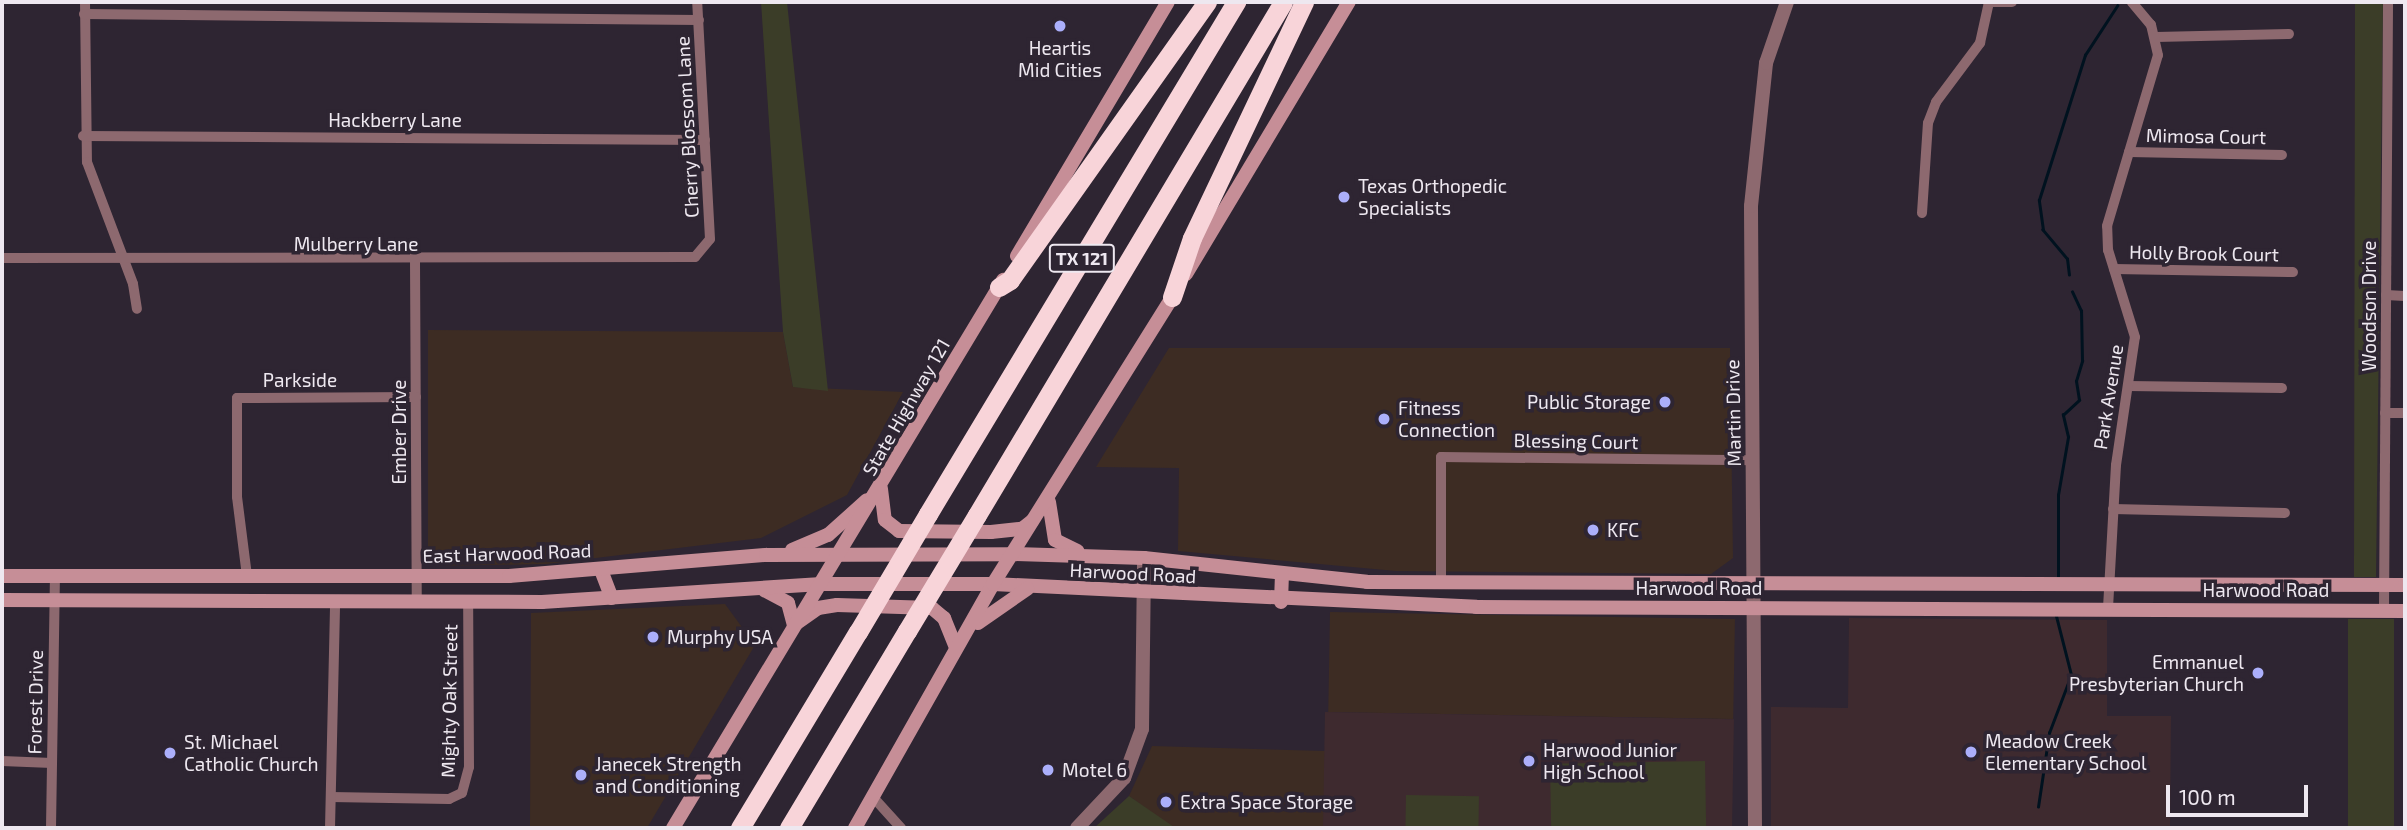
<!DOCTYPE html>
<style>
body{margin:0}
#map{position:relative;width:2407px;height:830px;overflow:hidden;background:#2e2532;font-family:"Exo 2",sans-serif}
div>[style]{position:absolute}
.commercial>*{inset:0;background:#3d2c23;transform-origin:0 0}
.education>*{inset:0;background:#3e2a2f;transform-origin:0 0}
.green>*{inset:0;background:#3b3d28;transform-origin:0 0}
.stream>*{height:2.5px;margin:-1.25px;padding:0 1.25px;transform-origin:1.25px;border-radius:1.25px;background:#00121f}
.minor>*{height:10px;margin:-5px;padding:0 5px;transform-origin:5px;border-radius:5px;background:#8d696f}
.tertiary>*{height:14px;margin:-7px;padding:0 7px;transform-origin:7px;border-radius:7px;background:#8d696f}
.secondary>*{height:14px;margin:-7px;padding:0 7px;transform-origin:7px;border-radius:7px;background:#c68e97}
.motorway>*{height:19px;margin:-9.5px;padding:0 9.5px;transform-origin:9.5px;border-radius:9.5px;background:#f8d4d9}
.motorway-bridge>*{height:19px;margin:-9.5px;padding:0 9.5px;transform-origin:9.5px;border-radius:9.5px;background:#f8d4d9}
.dots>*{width:19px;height:19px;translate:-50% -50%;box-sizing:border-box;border:4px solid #2e2532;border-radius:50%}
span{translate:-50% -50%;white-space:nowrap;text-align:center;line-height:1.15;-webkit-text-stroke:7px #2e2532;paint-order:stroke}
.shield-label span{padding:2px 5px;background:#2e2532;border:2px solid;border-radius:5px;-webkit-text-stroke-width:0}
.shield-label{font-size:18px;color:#eee8f0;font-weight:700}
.poi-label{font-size:19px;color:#eee8f0}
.left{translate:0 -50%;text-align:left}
.right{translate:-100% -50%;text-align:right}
.street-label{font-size:19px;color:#eee8f0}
.frame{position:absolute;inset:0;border:4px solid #eee8f0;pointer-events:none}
.scale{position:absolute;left:2166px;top:785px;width:142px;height:32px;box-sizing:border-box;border:4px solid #eee8f0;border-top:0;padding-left:9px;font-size:21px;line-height:24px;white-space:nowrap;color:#eee8f0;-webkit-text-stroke:5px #2e2532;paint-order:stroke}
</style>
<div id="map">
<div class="commercial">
<i style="clip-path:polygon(428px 330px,783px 332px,793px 387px,903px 392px,847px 495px,761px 538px,546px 564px,428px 566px)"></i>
<i style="clip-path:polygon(1169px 348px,1730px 348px,1733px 558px,1711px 574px,1396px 571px,1178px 551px,1179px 468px,1096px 467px)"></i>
<i style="clip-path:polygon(725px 604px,755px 645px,647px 828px,530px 828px,531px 613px)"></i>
<i style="left:1330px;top:612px;width:405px;height:100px;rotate:1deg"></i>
<i style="clip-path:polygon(1152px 746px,1325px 751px,1324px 828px,1173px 828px,1129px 796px)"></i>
</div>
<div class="education">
<i style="clip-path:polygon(1849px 618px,2107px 620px,2107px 716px,2171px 716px,2170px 828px,1771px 828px,1771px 707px,1848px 708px)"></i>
<i style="left:1325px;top:712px;width:409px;height:116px;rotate:1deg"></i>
</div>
<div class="green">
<i style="clip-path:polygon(761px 2px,787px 2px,828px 391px,793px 387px,783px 332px)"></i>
<i style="clip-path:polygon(2355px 2px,2383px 2px,2376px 577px,2354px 577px)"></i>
<i style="left:2348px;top:619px;width:46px;height:209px"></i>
<i style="left:1705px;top:761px;width:67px;height:155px;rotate:89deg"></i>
<i style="left:1406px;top:795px;width:73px;height:33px;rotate:1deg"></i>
<i style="clip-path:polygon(1129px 796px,1174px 827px,1173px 828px,1094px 828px)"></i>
</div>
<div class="stream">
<i style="left:2069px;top:275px;width:16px;rotate:-97deg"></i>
<i style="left:2067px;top:259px;width:38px;rotate:-130deg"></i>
<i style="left:2043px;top:230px;width:30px;rotate:-98deg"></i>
<i style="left:2039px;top:200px;width:152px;rotate:-72.4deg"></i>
<i style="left:2085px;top:55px;width:59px;rotate:-56.9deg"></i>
<i style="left:2058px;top:577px;width:82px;rotate:-90deg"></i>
<i style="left:2058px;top:495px;width:59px;rotate:-80.2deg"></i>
<i style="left:2068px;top:437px;width:23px;rotate:-103deg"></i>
<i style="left:2063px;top:415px;width:22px;rotate:-43deg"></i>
<i style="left:2079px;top:400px;width:19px;rotate:-99deg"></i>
<i style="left:2076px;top:381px;width:21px;rotate:-73deg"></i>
<i style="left:2082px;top:361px;width:50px;rotate:-91.1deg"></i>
<i style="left:2081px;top:311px;width:21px;rotate:-115deg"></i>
<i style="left:2038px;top:807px;width:75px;rotate:-81.5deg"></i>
<i style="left:2049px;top:733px;width:62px;rotate:-69.2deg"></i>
<i style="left:2071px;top:675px;width:61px;rotate:-104.3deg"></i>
</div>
<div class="minor">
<i style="left:85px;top:2px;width:160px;rotate:89.3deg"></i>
<i style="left:87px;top:162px;width:130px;rotate:69.3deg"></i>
<i style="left:133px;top:284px;width:25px;rotate:81deg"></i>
<i style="left:1988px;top:2px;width:24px"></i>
<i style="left:84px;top:14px;width:615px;rotate:0.56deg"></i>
<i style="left:2156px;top:37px;width:133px;rotate:-1.3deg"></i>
<i style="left:83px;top:136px;width:622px;rotate:0.37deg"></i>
<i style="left:2129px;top:152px;width:153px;rotate:1.1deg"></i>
<i style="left:1922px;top:213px;width:90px;rotate:-86.2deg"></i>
<i style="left:1928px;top:123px;width:22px;rotate:-69deg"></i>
<i style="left:1936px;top:102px;width:74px;rotate:-53.3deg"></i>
<i style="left:1980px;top:43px;width:42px;rotate:-77.6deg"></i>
<i style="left:2px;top:258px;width:693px;rotate:-0.08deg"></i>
<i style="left:695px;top:257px;width:23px;rotate:-50deg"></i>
<i style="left:710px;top:239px;width:237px;rotate:-93.1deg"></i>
<i style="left:415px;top:261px;width:342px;rotate:89.7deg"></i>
<i style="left:2114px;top:269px;width:179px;rotate:1deg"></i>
<i style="left:2386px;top:295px;width:19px;rotate:3deg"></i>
<i style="left:2128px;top:386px;width:154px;rotate:0.7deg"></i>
<i style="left:2385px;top:413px;width:20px"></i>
<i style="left:2113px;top:509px;width:172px;rotate:1.3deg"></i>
<i style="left:247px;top:576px;width:80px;rotate:-97.2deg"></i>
<i style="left:237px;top:497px;width:99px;rotate:-90deg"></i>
<i style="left:237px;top:398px;width:179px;rotate:-0.3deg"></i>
<i style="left:1441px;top:583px;width:126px;rotate:-90deg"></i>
<i style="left:1441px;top:457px;width:312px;rotate:0.6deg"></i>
<i style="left:2108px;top:608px;width:143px;rotate:-86.8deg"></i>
<i style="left:2116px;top:465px;width:129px;rotate:-81.6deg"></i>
<i style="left:2135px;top:337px;width:91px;rotate:-107.2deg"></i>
<i style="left:2108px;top:250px;width:24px;rotate:-92deg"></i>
<i style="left:2107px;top:226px;width:178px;rotate:-73.4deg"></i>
<i style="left:2158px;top:55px;width:31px;rotate:-103deg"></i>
<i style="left:2151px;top:25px;width:30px;rotate:-130deg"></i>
<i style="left:2384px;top:610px;width:608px;rotate:-89.62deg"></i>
<i style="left:2px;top:761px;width:50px;rotate:2.3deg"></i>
<i style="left:331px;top:797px;width:118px;rotate:1deg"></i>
<i style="left:449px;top:799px;width:14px;rotate:-25deg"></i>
<i style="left:462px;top:793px;width:27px;rotate:-75deg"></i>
<i style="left:469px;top:767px;width:164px;rotate:-90.3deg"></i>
<i style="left:873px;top:797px;width:42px;rotate:47.9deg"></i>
<i style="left:51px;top:828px;width:252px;rotate:-89.1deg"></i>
<i style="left:330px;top:828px;width:226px;rotate:-88.7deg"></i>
</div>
<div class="tertiary">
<i style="left:1077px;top:828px;width:69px;rotate:-46.8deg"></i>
<i style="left:1124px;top:778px;width:52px;rotate:-69.8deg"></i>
<i style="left:1142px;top:729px;width:171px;rotate:-89.3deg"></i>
<i style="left:1755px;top:828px;width:622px;rotate:-90.37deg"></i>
<i style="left:1751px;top:206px;width:144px;rotate:-84deg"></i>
<i style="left:1766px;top:63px;width:65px;rotate:-71deg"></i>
</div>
<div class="secondary">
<i style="left:1017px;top:256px;width:295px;rotate:-59.3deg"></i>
<i style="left:1186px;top:274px;width:317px;rotate:-59.1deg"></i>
<i style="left:881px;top:489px;width:31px;rotate:83deg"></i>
<i style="left:885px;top:520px;width:18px;rotate:38deg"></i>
<i style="left:899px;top:531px;width:92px;rotate:0.6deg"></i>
<i style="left:991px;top:532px;width:31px;rotate:-6deg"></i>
<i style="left:1022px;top:529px;width:13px;rotate:-39deg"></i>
<i style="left:1049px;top:502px;width:38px;rotate:81deg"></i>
<i style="left:1055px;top:540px;width:25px;rotate:26deg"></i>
<i style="left:792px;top:550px;width:39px;rotate:-23deg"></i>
<i style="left:828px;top:535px;width:52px;rotate:-41.9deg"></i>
<i style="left:601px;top:570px;width:30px;rotate:69deg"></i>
<i style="left:2px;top:576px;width:507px"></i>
<i style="left:509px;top:576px;width:258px;rotate:-4.7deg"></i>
<i style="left:766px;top:555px;width:247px;rotate:-0.2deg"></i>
<i style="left:1013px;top:554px;width:131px;rotate:1.7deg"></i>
<i style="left:1144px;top:558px;width:224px;rotate:6.1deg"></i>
<i style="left:1367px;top:582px;width:1038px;rotate:0.17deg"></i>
<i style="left:764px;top:590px;width:27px;rotate:28deg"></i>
<i style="left:788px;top:603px;width:23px;rotate:75deg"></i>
<i style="left:794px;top:625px;width:29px;rotate:-35deg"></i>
<i style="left:818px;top:608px;width:19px;rotate:-9deg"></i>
<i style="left:837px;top:605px;width:95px;rotate:1.8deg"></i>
<i style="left:932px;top:608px;width:16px;rotate:40deg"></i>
<i style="left:944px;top:618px;width:32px;rotate:68deg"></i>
<i style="left:2px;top:600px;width:540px;rotate:0.21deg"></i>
<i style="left:542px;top:602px;width:280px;rotate:-3.7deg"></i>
<i style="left:821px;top:584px;width:172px"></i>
<i style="left:993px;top:584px;width:484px;rotate:2.7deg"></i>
<i style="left:1476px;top:607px;width:929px;rotate:0.25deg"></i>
<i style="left:1281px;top:602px;width:28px;rotate:-88deg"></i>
<i style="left:978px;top:623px;width:60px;rotate:-34.8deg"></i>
<i style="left:673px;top:828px;width:640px;rotate:-58.94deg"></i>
<i style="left:855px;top:828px;width:280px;rotate:-60.5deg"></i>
<i style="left:993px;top:584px;width:345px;rotate:-58deg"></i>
</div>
<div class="motorway">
<i style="left:999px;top:287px;width:13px;rotate:-32deg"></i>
<i style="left:1010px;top:280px;width:341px;rotate:-54.7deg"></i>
<i style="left:1172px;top:297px;width:62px;rotate:-71.3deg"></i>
<i style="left:1192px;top:238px;width:261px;rotate:-64.6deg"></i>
<i style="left:928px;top:514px;width:598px;rotate:-58.97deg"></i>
<i style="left:977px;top:515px;width:597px;rotate:-59.18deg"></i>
<i style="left:740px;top:828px;width:229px;rotate:-59deg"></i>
<i style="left:789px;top:828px;width:230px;rotate:-59.1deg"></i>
</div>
<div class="motorway-bridge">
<i style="left:907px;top:631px;width:135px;rotate:-58.9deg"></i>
<i style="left:858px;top:632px;width:137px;rotate:-59.3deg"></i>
</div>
<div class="dots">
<i style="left:1060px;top:26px;background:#abaffb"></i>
<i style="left:1344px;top:197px;background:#abaffb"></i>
<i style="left:1665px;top:402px;background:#abaffb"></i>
<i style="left:1384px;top:419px;background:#abaffb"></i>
<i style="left:1593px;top:530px;background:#abaffb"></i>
<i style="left:653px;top:637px;background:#abaffb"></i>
<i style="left:2258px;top:673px;background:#abaffb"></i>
<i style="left:1971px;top:752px;background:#abaffb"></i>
<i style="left:170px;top:753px;background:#abaffb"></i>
<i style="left:1529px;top:761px;background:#abaffb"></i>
<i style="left:1048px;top:770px;background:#abaffb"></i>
<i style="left:581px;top:775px;background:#abaffb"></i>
<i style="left:1166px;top:802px;background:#abaffb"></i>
</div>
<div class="shield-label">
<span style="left:1082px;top:258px">TX 121</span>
</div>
<div class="poi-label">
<span style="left:1060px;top:59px">Heartis<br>Mid Cities</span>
<span class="left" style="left:1358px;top:197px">Texas Orthopedic<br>Specialists</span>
<span class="right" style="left:1651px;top:402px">Public Storage</span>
<span class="left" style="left:1398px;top:419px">Fitness<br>Connection</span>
<span class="left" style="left:1607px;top:530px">KFC</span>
<span class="left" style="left:667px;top:637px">Murphy USA</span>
<span class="right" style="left:2244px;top:673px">Emmanuel<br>Presbyterian Church</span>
<span class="left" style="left:1985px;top:752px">Meadow Creek<br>Elementary School</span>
<span class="left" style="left:184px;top:753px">St. Michael<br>Catholic Church</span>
<span class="left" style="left:1543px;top:761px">Harwood Junior<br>High School</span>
<span class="left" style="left:595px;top:775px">Janecek Strength<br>and Conditioning</span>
<span class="left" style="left:1062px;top:770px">Motel 6</span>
<span class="left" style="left:1180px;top:802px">Extra Space Storage</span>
</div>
<div class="street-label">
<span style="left:395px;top:120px">Hackberry Lane</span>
<span style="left:687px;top:127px;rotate:-93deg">Cherry Blossom Lane</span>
<span style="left:2206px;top:136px;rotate:1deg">Mimosa Court</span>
<span style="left:356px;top:244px">Mulberry Lane</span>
<span style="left:2204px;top:253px;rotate:1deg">Holly Brook Court</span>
<span style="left:2369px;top:306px;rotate:-90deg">Woodson Drive</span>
<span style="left:300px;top:380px">Parkside</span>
<span style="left:2108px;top:397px;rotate:-81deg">Park Avenue</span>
<span style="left:906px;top:407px;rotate:-60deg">State Highway 121</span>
<span style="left:1733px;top:413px;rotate:-91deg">Martin Drive</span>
<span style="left:399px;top:432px;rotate:-90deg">Ember Drive</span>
<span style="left:1576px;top:441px;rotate:1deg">Blessing Court</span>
<span style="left:507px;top:553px;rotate:-2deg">East Harwood Road</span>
<span style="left:1133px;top:573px;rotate:3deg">Harwood Road</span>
<span style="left:1699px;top:588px">Harwood Road</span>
<span style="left:2266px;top:590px">Harwood Road</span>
<span style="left:449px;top:701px;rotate:-89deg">Mighty Oak Street</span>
<span style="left:35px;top:702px;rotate:-89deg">Forest Drive</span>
</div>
<div class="frame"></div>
<div class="scale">100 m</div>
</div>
